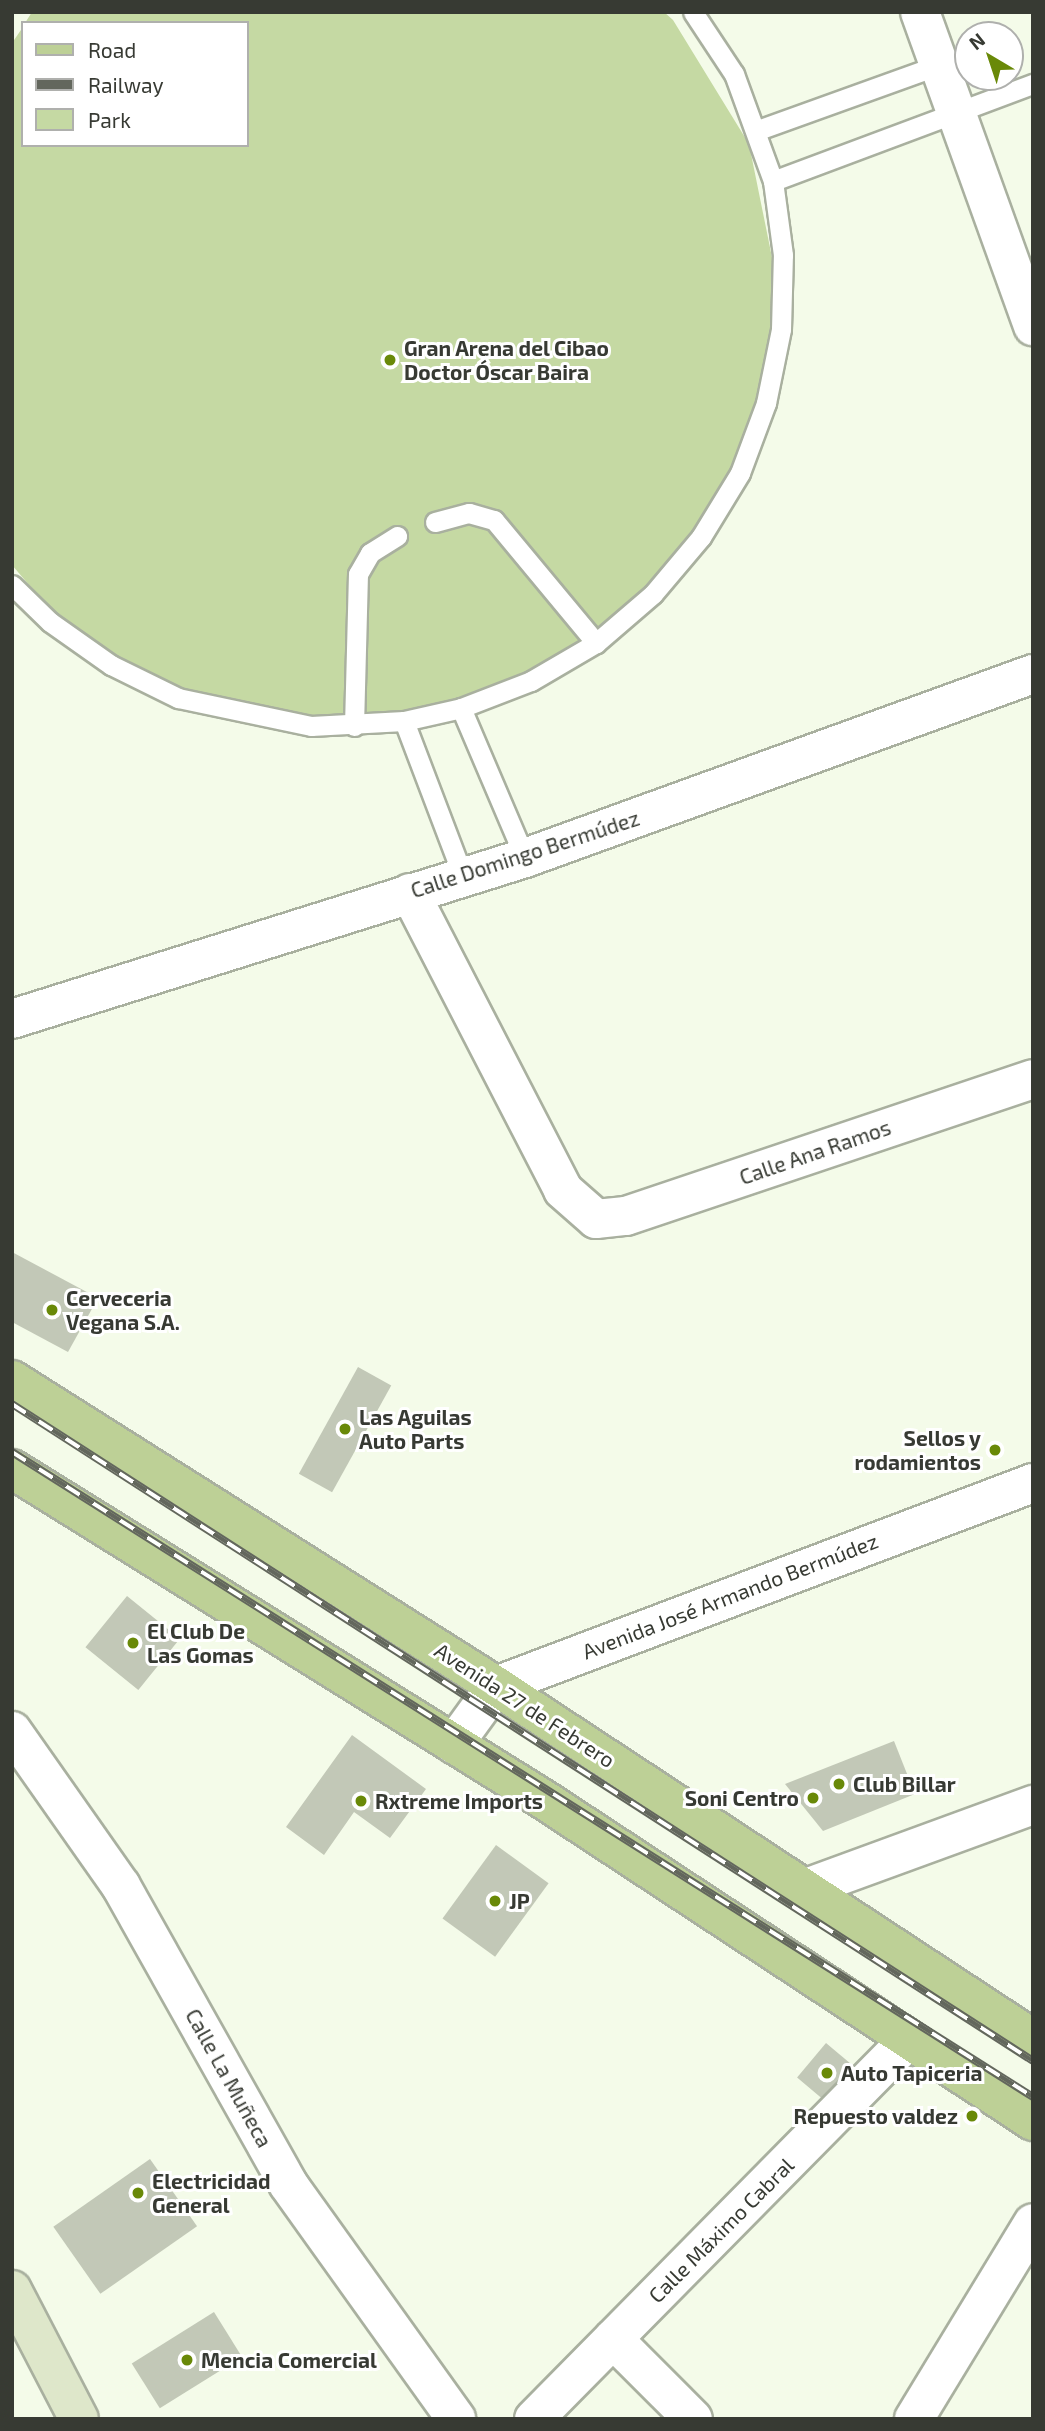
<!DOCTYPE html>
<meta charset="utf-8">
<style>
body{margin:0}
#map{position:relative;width:1045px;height:2431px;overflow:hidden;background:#f4fbe9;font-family:"Exo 2",sans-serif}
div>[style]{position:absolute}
.green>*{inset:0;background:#c5d9a3}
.building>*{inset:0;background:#c2c8b7;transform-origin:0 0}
.roads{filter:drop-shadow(2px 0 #a9b09f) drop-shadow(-2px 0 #a9b09f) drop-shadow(0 2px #a9b09f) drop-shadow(0 -2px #a9b09f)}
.service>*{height:19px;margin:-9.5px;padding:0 9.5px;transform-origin:9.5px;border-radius:9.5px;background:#fff}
.minor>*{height:38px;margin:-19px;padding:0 19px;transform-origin:19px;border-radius:19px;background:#fff}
.tertiary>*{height:38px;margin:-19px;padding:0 19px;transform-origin:19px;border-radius:19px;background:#fff}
.secondary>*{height:38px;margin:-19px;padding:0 19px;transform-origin:19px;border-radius:19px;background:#dee7ca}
.primary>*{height:38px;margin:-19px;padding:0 19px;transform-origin:19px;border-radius:19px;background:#bdd096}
.rail>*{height:8px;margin-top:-4px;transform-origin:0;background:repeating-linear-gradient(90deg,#fff 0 16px,#63675d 0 32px);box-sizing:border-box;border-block:2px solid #63675d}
.dots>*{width:19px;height:19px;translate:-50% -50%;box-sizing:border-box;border:4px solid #fff;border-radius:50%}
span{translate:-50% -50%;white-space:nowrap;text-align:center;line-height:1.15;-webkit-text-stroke:6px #fff;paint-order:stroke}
.poi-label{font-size:21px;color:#373a33;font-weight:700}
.left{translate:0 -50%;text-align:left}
.right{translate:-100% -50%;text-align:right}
.street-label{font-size:21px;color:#373a33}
.frame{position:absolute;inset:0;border:14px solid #373a33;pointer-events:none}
.legend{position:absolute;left:21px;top:21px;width:228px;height:126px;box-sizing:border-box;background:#fff;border:2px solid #afb0ad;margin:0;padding:9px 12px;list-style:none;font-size:21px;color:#373a33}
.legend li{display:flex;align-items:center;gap:14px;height:35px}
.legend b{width:35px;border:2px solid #afb0ad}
.north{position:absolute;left:954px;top:21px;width:70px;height:70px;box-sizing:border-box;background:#fff;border:2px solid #afb0ad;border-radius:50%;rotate:321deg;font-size:19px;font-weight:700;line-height:28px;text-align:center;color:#373a33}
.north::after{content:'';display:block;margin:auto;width:24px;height:32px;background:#698908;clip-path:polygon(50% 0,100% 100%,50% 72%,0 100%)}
</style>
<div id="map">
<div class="green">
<i style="clip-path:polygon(32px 12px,664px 12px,673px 20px,749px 144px,778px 287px,757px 432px,689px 562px,588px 658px,461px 716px,323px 732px,188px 702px,69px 632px,12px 565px,12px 43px,23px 27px,23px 145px,247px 145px,247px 23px,25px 23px)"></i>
</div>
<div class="building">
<i style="clip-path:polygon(12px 1252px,98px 1298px,68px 1352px,12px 1322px)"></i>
<i style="left:358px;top:1367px;width:38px;height:122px;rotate:29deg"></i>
<i style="left:127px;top:1596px;width:68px;height:66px;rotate:39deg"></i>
<i style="clip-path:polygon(352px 1735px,426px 1789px,390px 1838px,354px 1812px,324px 1855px,286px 1827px)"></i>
<i style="clip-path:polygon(894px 1741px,915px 1794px,823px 1831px,785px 1784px)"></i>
<i style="left:496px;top:1845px;width:65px;height:91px;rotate:36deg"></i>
<i style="left:826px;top:2043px;width:40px;height:45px;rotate:40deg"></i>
<i style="left:150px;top:2159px;width:82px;height:118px;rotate:55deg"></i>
<i style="left:214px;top:2312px;width:53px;height:97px;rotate:58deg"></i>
</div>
<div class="roads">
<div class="service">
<i style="left:758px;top:130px;width:192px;rotate:-19.8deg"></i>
<i style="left:773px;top:181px;width:278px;rotate:-20.5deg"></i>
<i style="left:435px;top:522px;width:35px;rotate:-15deg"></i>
<i style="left:469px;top:513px;width:26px;rotate:16deg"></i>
<i style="left:494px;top:520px;width:160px;rotate:50.3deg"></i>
<i style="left:12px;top:585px;width:53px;rotate:44.2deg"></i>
<i style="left:50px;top:622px;width:75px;rotate:35.2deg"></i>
<i style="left:111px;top:665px;width:75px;rotate:26.2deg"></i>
<i style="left:178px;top:698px;width:136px;rotate:11.9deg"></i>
<i style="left:311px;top:726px;width:93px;rotate:-3.1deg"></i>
<i style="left:404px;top:721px;width:58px;rotate:-12.8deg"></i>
<i style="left:461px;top:708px;width:75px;rotate:-21.1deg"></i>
<i style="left:531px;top:681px;width:75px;rotate:-30.3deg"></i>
<i style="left:596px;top:643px;width:75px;rotate:-40.7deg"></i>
<i style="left:653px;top:594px;width:75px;rotate:-49.9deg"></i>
<i style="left:701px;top:537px;width:75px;rotate:-58.6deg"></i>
<i style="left:740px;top:473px;width:75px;rotate:-69.6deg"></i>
<i style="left:766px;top:403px;width:76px;rotate:-78.5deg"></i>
<i style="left:781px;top:329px;width:74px;rotate:-88.5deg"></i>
<i style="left:783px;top:255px;width:75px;rotate:-97.7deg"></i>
<i style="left:773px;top:181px;width:114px;rotate:-110deg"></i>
<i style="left:734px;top:74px;width:74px;rotate:-123.5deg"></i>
<i style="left:461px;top:708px;width:163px;rotate:66.9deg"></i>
<i style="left:404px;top:721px;width:166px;rotate:69.2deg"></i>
<i style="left:354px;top:726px;width:152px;rotate:-88.5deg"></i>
<i style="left:358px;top:574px;width:24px;rotate:-60deg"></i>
<i style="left:370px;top:553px;width:32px;rotate:-32deg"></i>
</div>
<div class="minor">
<i style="left:410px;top:893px;width:334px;rotate:62.7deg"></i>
<i style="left:563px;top:1190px;width:44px;rotate:41.3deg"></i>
<i style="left:596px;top:1219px;width:30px;rotate:-6deg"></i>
<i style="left:626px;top:1216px;width:429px;rotate:-18.6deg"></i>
<i style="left:12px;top:1019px;width:538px;rotate:-17.42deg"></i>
<i style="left:525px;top:858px;width:540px;rotate:-19.91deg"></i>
<i style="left:12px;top:1731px;width:189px;rotate:54.9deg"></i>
<i style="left:121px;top:1886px;width:342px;rotate:60.7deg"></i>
<i style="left:288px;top:2184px;width:289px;rotate:54.4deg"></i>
<i style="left:806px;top:1888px;width:242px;rotate:-20.1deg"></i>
<i style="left:613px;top:2339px;width:113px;rotate:45deg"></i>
<i style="left:534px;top:2419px;width:531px;rotate:-45.38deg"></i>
<i style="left:914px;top:2419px;width:229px;rotate:-58.7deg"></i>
</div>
<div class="tertiary">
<i style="left:920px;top:12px;width:334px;rotate:70.2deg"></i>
<i style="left:454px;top:1744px;width:72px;rotate:-54.1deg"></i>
<i style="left:496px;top:1686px;width:574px;rotate:-20.71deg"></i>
</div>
<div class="secondary">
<i style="left:12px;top:2290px;width:145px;rotate:62.6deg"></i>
</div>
<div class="primary">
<i style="left:12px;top:1380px;width:573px;rotate:32.3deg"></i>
<i style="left:496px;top:1686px;width:643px;rotate:33.32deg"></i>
<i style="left:12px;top:1469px;width:629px;rotate:31.87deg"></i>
<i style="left:546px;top:1801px;width:583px;rotate:33.31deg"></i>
</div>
</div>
<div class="rail">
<i style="left:12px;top:1404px;width:1214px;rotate:32.76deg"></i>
<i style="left:12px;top:1452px;width:1208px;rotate:32.28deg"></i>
</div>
<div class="dots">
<i style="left:390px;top:360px;background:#698908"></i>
<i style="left:52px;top:1310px;background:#698908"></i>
<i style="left:345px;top:1429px;background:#698908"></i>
<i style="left:995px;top:1450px;background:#698908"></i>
<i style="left:133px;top:1643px;background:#698908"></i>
<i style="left:839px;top:1784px;background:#698908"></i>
<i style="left:813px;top:1798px;background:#698908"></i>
<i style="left:361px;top:1801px;background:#698908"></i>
<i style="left:495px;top:1901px;background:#698908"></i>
<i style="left:827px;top:2073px;background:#698908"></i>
<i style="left:972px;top:2116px;background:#698908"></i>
<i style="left:138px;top:2193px;background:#698908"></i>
<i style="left:187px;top:2360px;background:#698908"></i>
</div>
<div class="poi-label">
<span class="left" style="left:404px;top:360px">Gran Arena del Cibao<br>Doctor Óscar Baira</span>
<span class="left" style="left:66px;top:1310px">Cerveceria<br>Vegana S.A.</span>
<span class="left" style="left:359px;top:1429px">Las Aguilas<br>Auto Parts</span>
<span class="right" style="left:981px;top:1450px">Sellos y<br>rodamientos</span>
<span class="left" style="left:147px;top:1643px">El Club De<br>Las Gomas</span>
<span class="left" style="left:853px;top:1784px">Club Billar</span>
<span class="right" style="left:799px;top:1798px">Soni Centro</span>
<span class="left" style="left:375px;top:1801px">Rxtreme Imports</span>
<span class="left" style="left:509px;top:1901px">JP</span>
<span class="left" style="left:841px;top:2073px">Auto Tapiceria</span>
<span class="right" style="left:958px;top:2116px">Repuesto valdez</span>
<span class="left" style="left:152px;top:2193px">Electricidad<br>General</span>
<span class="left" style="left:201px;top:2360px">Mencia Comercial</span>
</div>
<div class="street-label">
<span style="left:525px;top:854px;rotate:-18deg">Calle Domingo Bermúdez</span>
<span style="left:815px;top:1152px;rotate:-19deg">Calle Ana Ramos</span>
<span style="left:730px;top:1596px;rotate:-21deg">Avenida José Armando Bermúdez</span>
<span style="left:525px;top:1705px;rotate:33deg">Avenida 27 de Febrero</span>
<span style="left:229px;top:2078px;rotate:61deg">Calle La Muñeca</span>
<span style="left:721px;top:2230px;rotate:-45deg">Calle Máximo Cabral</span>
</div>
<div class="frame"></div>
<ul class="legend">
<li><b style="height:9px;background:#bdd096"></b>Road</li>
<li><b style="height:9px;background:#63675d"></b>Railway</li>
<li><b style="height:19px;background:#c5d9a3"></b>Park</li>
</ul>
<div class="north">N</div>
</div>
